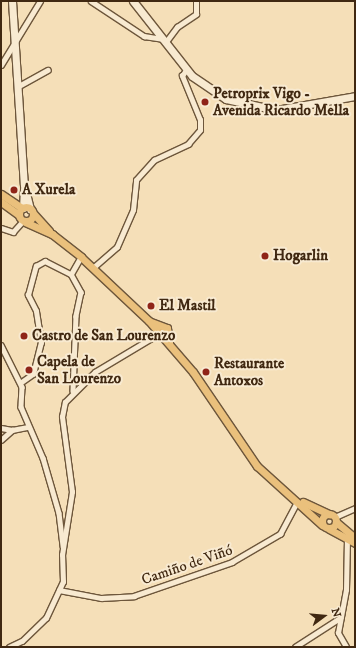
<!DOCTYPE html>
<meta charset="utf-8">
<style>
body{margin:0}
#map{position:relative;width:356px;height:648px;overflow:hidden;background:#f5dfb8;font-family:"IM FELL DW Pica",serif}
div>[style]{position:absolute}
.roads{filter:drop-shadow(1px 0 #6d563b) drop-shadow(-1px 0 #6d563b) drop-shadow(0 1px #6d563b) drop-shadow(0 -1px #6d563b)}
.street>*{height:4.5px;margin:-2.25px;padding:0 2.25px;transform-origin:2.25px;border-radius:2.25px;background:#f8ead1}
.secondary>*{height:7px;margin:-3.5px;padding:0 3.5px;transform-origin:3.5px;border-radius:3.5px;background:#f8ead1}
.primary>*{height:7px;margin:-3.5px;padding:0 3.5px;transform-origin:3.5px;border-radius:3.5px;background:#eac07c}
.primary>.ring{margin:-3.5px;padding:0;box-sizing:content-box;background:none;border:7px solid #eac07c;border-radius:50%}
.dots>*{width:11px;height:11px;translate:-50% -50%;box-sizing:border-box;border:2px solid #f8ead1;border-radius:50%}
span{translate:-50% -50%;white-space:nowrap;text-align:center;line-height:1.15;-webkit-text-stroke:4px #f8ead1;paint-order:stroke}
.poi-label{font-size:15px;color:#402811;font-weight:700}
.left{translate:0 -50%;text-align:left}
.street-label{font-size:15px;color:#402811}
.frame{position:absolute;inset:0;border:2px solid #402811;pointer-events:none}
.north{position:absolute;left:304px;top:596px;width:40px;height:40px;-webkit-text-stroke:3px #f8ead1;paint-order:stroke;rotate:74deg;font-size:11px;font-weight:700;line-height:16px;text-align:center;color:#402811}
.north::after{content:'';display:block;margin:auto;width:14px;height:18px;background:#402811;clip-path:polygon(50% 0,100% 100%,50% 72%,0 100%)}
</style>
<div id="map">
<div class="roads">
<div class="street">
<i style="left:91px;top:1px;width:64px;rotate:33.4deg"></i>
<i style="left:144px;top:36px;width:18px;rotate:9deg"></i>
<i style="left:165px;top:43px;width:20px;rotate:-53deg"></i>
<i style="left:177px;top:27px;width:23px;rotate:-34deg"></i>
<i style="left:196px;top:14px;width:13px;rotate:-90deg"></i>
<i style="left:1px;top:65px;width:75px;rotate:-58.6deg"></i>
<i style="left:17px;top:87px;width:35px;rotate:-29deg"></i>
<i style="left:1px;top:228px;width:13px;rotate:18deg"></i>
<i style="left:13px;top:232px;width:15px;rotate:-48deg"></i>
<i style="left:94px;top:267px;width:30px;rotate:-41deg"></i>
<i style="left:117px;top:247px;width:40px;rotate:-66.6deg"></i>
<i style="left:133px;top:210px;width:30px;rotate:-84deg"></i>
<i style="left:136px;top:180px;width:27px;rotate:-48deg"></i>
<i style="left:154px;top:160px;width:38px;rotate:-25deg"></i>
<i style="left:188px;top:144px;width:18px;rotate:-49deg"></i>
<i style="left:200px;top:130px;width:10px;rotate:-90deg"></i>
<i style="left:200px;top:120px;width:48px;rotate:-112.2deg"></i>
<i style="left:182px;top:76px;width:7px;rotate:-56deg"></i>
<i style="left:71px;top:274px;width:20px;rotate:-60deg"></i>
<i style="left:1px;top:345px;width:47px;rotate:63.4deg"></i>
<i style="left:22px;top:387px;width:20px;rotate:93deg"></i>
<i style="left:21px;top:407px;width:56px;rotate:66.7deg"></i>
<i style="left:43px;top:458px;width:57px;rotate:73.8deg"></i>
<i style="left:59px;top:513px;width:34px;rotate:83deg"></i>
<i style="left:20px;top:383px;width:16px;rotate:-35deg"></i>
<i style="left:33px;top:374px;width:32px;rotate:-76deg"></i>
<i style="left:41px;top:343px;width:32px;rotate:-99deg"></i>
<i style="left:36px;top:311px;width:18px;rotate:-117deg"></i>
<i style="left:28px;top:295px;width:30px;rotate:-75deg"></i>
<i style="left:36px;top:266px;width:10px;rotate:-29deg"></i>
<i style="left:45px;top:261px;width:29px;rotate:27deg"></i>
<i style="left:71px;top:274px;width:21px;rotate:61deg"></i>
<i style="left:81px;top:292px;width:25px;rotate:102deg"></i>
<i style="left:76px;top:316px;width:75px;rotate:92.3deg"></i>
<i style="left:1px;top:428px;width:11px;rotate:10deg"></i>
<i style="left:1px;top:440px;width:15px;rotate:-42deg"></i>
<i style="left:12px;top:430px;width:16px;rotate:-11deg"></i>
<i style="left:335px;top:517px;width:22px;rotate:-24deg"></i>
<i style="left:59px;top:590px;width:43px;rotate:10.8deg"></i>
<i style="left:101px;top:598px;width:33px;rotate:-3deg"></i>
<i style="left:134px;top:596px;width:104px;rotate:-19.1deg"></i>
<i style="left:232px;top:562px;width:56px;rotate:-30.3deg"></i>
<i style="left:280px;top:534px;width:36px;rotate:-62deg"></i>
<i style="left:9px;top:647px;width:14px;rotate:-25deg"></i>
<i style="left:22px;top:641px;width:33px;rotate:-44deg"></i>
<i style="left:46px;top:618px;width:40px;rotate:-65deg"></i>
<i style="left:63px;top:582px;width:27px;rotate:-92deg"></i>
<i style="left:62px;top:555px;width:64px;rotate:-81deg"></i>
<i style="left:72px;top:492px;width:76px;rotate:-97.6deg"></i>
<i style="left:62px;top:417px;width:15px;rotate:-79deg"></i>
<i style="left:65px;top:402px;width:42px;rotate:-45deg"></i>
<i style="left:95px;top:372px;width:76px;rotate:-31deg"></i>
<i style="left:295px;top:647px;width:54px;rotate:-32.8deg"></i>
<i style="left:346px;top:647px;width:16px;rotate:-120deg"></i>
<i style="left:338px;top:633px;width:44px;rotate:-79.5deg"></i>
<i style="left:346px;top:590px;width:52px;rotate:-88.9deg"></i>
</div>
<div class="secondary">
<i style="left:12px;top:1px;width:184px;rotate:86.3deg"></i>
<i style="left:24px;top:185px;width:25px;rotate:76deg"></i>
<i style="left:133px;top:1px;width:95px;rotate:51.8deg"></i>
<i style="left:192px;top:76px;width:41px;rotate:34.1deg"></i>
<i style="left:226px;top:99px;width:51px;rotate:12.4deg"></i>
<i style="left:276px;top:110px;width:80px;rotate:-10deg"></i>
<i style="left:23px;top:208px;width:19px;rotate:-87deg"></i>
</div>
<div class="primary">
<i style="left:1px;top:194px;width:25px;rotate:34deg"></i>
<i style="left:1px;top:202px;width:22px;rotate:36deg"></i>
<i class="ring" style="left:19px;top:207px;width:7px;height:7px"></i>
<i style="left:33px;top:213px;width:24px;rotate:48deg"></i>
<i style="left:25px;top:222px;width:30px;rotate:24deg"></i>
<i style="left:52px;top:234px;width:37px;rotate:38deg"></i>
<i style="left:81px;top:257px;width:93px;rotate:43.3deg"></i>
<i style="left:149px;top:321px;width:67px;rotate:49.2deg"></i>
<i style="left:193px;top:372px;width:114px;rotate:55.8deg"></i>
<i style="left:257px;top:466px;width:88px;rotate:42.2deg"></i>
<i style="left:151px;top:322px;width:17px;rotate:21deg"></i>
<i style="left:167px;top:328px;width:15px;rotate:82deg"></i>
<i style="left:303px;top:502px;width:29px;rotate:25deg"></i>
<i class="ring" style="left:322px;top:514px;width:7px;height:7px"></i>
<i style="left:336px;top:522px;width:25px;rotate:40deg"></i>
<i style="left:329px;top:529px;width:30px;rotate:28deg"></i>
</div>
</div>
<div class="dots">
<i style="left:205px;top:102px;background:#8f2418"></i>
<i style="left:14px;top:190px;background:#8f2418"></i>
<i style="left:265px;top:256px;background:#8f2418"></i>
<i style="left:151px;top:306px;background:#8f2418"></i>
<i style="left:24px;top:336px;background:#8f2418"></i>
<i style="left:29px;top:370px;background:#8f2418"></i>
<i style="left:206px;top:372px;background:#8f2418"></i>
</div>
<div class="poi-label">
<span class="left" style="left:213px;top:102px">Petroprix Vigo -<br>Avenida Ricardo Mella</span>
<span class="left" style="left:22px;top:190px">A Xurela</span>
<span class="left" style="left:273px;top:256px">Hogarlin</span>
<span class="left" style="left:159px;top:306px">El Mastil</span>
<span class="left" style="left:32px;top:336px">Castro de San Lourenzo</span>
<span class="left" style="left:37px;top:370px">Capela de<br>San Lourenzo</span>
<span class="left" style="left:214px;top:372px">Restaurante<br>Antoxos</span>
</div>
<div class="street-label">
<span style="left:187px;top:565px;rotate:-19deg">Camiño de Viñó</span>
</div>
<div class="frame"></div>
<div class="north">N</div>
</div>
